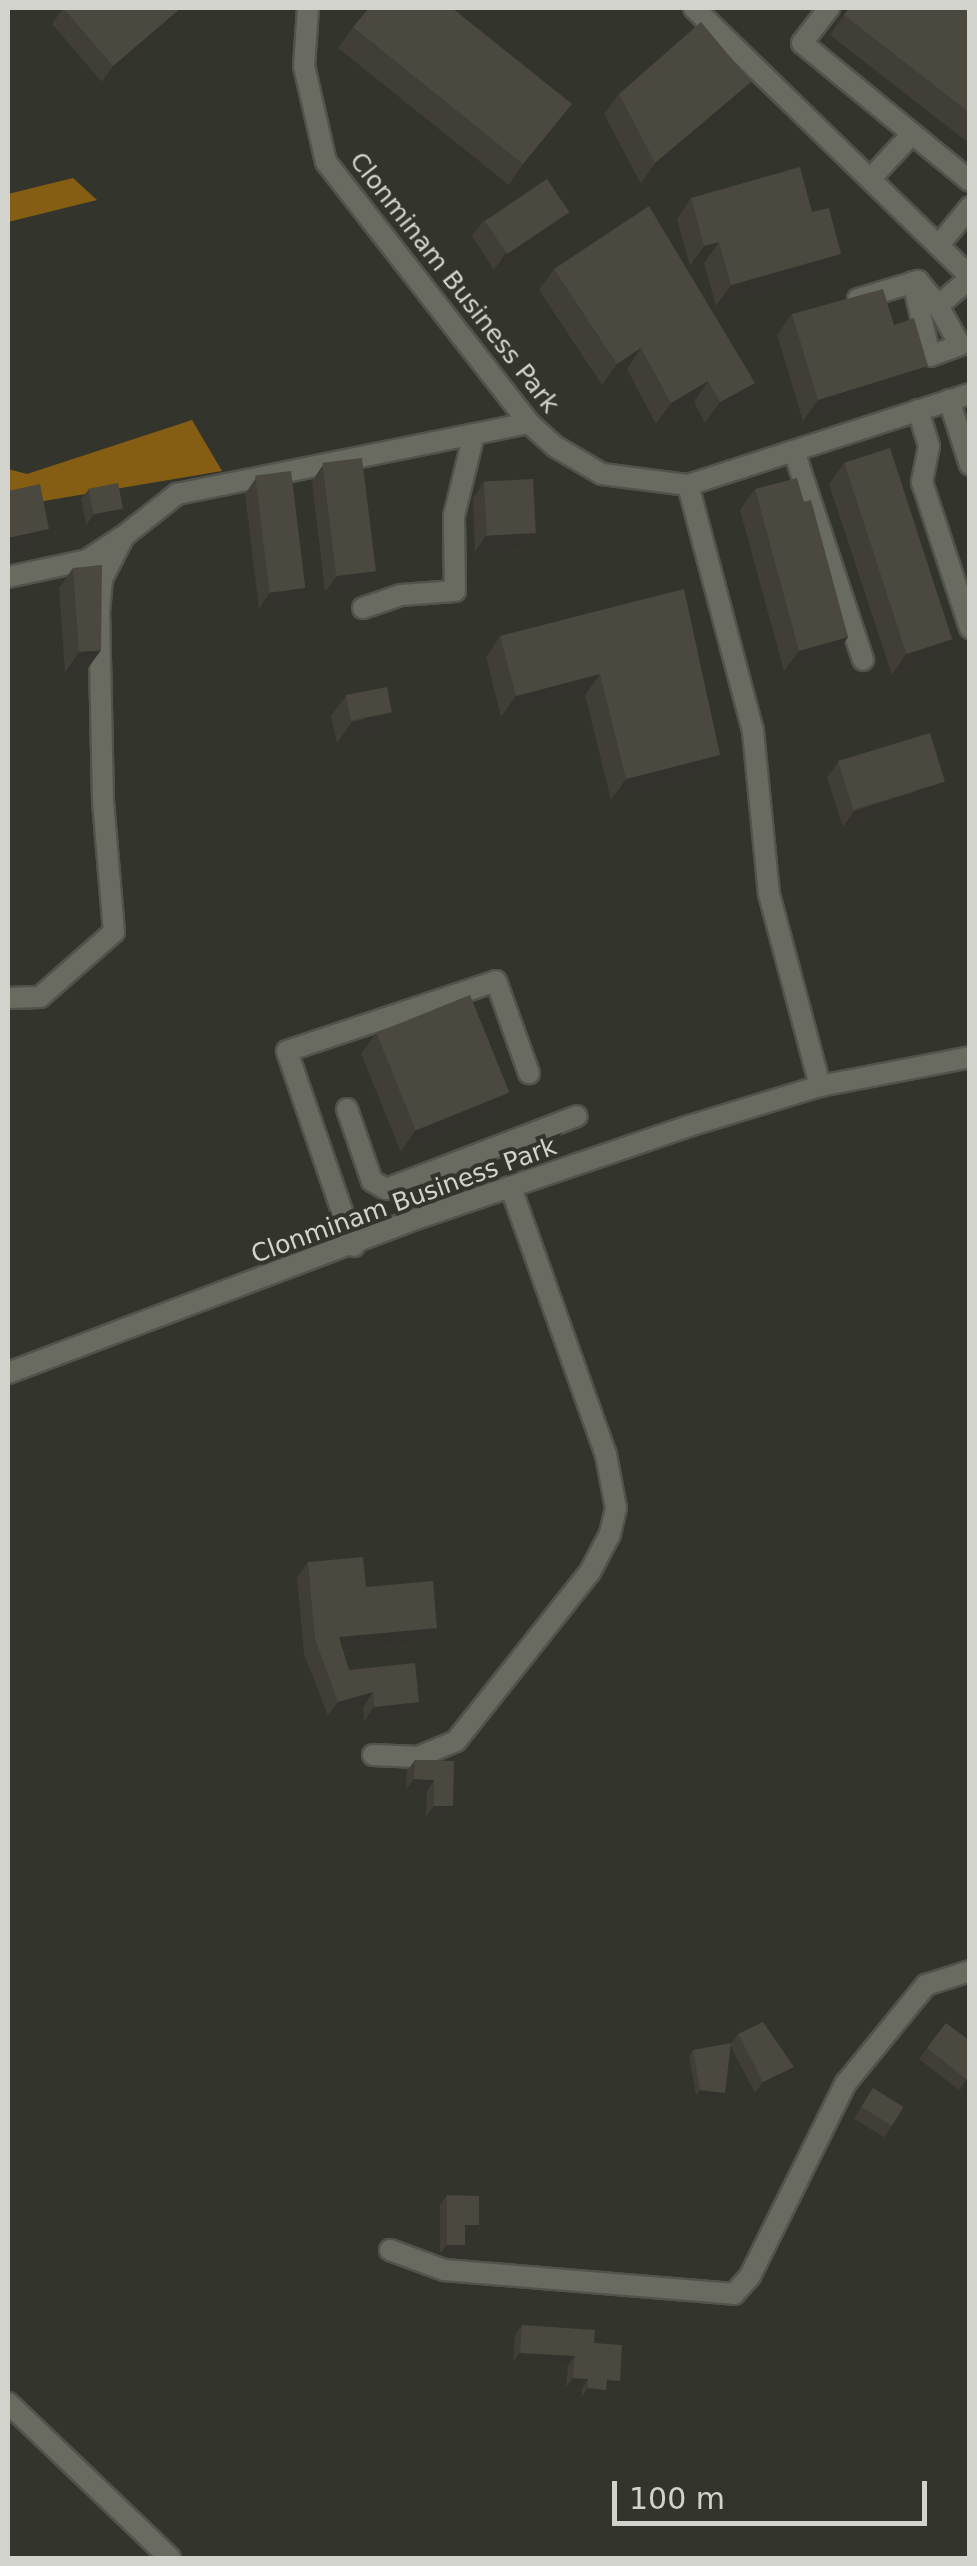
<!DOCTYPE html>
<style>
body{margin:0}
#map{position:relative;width:977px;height:2566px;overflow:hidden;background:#33352c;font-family:"DejaVu Sans",sans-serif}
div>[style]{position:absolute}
.forest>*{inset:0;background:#855e14}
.roads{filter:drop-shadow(2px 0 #52534c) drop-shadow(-2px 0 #52534c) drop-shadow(0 2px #52534c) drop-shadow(0 -2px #52534c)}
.minor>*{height:20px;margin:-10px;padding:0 10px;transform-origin:10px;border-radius:10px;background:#696b61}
.wall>*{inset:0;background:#403e36;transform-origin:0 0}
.shaded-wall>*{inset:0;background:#34322c}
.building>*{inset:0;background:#4a483f;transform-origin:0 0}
span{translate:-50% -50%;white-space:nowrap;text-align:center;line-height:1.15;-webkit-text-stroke:8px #33352c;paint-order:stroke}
.street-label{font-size:25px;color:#d2d3cd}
.frame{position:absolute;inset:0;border:10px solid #d2d3cd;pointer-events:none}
.scale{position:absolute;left:612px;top:2481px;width:315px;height:45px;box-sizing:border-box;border:5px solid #d2d3cd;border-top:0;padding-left:12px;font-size:30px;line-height:35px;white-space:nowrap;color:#d2d3cd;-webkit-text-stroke:8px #33352c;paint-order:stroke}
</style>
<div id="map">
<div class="forest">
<i style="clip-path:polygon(73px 178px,97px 200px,8px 222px,8px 194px)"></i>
<i style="clip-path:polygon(192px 420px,222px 471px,8px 507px,8px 469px,27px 474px)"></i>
</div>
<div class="roads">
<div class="minor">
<i style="left:308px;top:8px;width:58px;rotate:93.9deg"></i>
<i style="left:304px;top:66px;width:98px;rotate:77.1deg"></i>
<i style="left:326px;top:162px;width:331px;rotate:52.1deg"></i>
<i style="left:529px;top:423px;width:36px;rotate:42deg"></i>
<i style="left:556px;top:447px;width:53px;rotate:30.4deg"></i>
<i style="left:602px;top:474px;width:87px;rotate:7.3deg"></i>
<i style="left:688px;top:485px;width:296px;rotate:-17.9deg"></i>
<i style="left:694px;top:8px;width:385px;rotate:44.2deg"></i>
<i style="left:829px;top:8px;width:44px;rotate:127.6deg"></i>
<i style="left:802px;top:43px;width:217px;rotate:39.4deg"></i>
<i style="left:872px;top:177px;width:59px;rotate:-47.1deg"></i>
<i style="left:939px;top:245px;width:49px;rotate:-50.8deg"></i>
<i style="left:913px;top:282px;width:76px;rotate:77.1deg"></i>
<i style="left:930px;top:356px;width:32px;rotate:-20deg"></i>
<i style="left:960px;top:345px;width:45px;rotate:-119.4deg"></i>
<i style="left:858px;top:299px;width:63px;rotate:-16.7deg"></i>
<i style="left:918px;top:281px;width:32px;rotate:51deg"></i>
<i style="left:938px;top:306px;width:43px;rotate:-41.2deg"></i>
<i style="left:949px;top:400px;width:68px;rotate:72.1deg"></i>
<i style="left:918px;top:410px;width:38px;rotate:73deg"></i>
<i style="left:929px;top:446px;width:37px;rotate:101deg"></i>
<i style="left:922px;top:482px;width:154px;rotate:71.8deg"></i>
<i style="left:794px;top:451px;width:220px;rotate:71.7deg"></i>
<i style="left:688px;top:485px;width:254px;rotate:75.2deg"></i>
<i style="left:753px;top:731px;width:164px;rotate:84.4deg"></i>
<i style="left:769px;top:894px;width:199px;rotate:75.1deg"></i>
<i style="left:8px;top:577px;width:81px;rotate:-12.1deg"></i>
<i style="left:87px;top:560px;width:42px;rotate:-33.3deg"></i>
<i style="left:363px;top:608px;width:40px;rotate:-18.9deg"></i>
<i style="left:401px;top:595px;width:54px;rotate:-4.2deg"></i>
<i style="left:455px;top:591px;width:75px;rotate:-90.8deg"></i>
<i style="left:454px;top:516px;width:84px;rotate:-76.3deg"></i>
<i style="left:8px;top:998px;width:32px;rotate:-2deg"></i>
<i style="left:40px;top:997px;width:98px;rotate:-41.3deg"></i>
<i style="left:114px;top:932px;width:131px;rotate:-94.8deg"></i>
<i style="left:103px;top:801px;width:188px;rotate:-91.2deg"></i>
<i style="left:99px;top:613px;width:34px;rotate:-85deg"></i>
<i style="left:102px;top:579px;width:48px;rotate:-62.9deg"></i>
<i style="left:124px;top:536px;width:68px;rotate:-38.4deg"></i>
<i style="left:177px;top:494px;width:359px;rotate:-11.4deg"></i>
<i style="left:347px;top:1109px;width:76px;rotate:70.9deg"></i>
<i style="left:372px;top:1181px;width:16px;rotate:30deg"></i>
<i style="left:386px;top:1189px;width:204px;rotate:-20.9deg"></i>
<i style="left:354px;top:1246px;width:206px;rotate:-109deg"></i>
<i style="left:287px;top:1051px;width:220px;rotate:-18.5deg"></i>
<i style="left:496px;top:981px;width:98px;rotate:70.3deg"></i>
<i style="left:8px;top:1373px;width:427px;rotate:-20.7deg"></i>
<i style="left:407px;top:1222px;width:298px;rotate:-18.8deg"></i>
<i style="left:689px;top:1126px;width:137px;rotate:-17deg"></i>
<i style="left:820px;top:1086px;width:153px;rotate:-10.9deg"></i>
<i style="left:373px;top:1755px;width:45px;rotate:2.5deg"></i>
<i style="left:418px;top:1757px;width:41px;rotate:-22.8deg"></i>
<i style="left:456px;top:1741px;width:216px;rotate:-51.6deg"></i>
<i style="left:590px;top:1572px;width:43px;rotate:-62.2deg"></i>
<i style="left:610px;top:1534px;width:27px;rotate:-77deg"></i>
<i style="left:616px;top:1508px;width:54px;rotate:-100.7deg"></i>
<i style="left:606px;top:1455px;width:283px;rotate:-109.6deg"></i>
<i style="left:390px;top:2250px;width:58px;rotate:20.3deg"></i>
<i style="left:444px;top:2270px;width:291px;rotate:4.7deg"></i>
<i style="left:734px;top:2294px;width:24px;rotate:-48deg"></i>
<i style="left:750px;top:2276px;width:216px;rotate:-63.6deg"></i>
<i style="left:846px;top:2083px;width:127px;rotate:-50.8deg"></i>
<i style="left:926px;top:1985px;width:46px;rotate:-17.7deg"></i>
<i style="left:8px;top:2403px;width:224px;rotate:43.7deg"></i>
</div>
</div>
<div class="wall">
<i style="clip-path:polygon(63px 8px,184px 8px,176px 18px,102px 82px,52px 24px)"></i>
<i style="clip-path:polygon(849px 8px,970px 8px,970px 144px,830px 35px)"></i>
<i style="clip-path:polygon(353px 27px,557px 124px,509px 185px,338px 48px)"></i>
<i style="clip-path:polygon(751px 82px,737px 103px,641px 184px,604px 114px,619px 94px)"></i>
<i style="clip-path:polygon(691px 198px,826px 275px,716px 306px,704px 263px,690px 266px,677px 219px)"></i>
<i style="clip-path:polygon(569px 212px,558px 228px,494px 270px,472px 236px,484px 220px)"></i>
<i style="clip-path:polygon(554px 269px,755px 383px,741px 404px,705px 423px,694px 402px,656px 424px,627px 369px,602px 385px,539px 290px)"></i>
<i style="clip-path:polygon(792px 314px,914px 387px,803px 421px,777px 335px)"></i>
<i style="clip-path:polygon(844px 463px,953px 639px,938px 660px,892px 675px,829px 484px)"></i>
<i style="clip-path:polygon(323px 465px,375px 571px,364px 587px,325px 592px,312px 481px)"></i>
<i style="clip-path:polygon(256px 478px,295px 604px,259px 609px,245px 494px)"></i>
<i style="clip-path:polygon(484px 482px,536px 533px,525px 549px,475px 552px,473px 498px)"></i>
<i style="clip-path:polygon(89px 489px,123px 509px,115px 520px,86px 525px,81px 499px)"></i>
<i style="clip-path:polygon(755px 489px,804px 502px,848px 637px,833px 658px,784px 671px,740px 510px)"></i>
<i style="clip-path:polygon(73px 568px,86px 671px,65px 673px,59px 588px)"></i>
<i style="clip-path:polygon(684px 589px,705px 776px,611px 800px,585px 695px,501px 717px,486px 657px,500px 636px)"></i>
<i style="clip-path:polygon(346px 696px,378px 734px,337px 743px,331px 716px)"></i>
<i style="clip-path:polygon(838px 762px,934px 798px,843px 827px,827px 778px)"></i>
<i style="clip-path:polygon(376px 1033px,509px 1093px,495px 1114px,401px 1152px,361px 1054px)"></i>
<i style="clip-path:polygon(308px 1562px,366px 1587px,437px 1628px,427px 1643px,343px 1651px,349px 1670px,419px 1702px,408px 1717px,364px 1722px,363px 1707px,328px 1716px,304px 1654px,297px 1577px)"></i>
<i style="clip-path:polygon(415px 1760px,454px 1761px,445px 1817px,426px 1817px,427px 1791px,406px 1790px,407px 1771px)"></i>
<i style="clip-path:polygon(946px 2023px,970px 2075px,959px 2090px,919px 2059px)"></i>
<i style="clip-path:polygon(738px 2034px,787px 2077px,755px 2093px,730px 2045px,721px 2098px,696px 2095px,689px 2056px,693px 2050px,730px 2045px)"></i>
<i style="left:873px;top:2088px;width:36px;height:36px;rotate:32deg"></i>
<i style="clip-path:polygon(447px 2195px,473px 2234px,465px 2234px,465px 2245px,458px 2255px,440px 2254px,440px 2205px)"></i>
<i style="clip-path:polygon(522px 2325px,594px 2343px,620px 2381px,613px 2390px,606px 2390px,600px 2399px,581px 2398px,582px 2388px,566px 2387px,568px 2365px,513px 2362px,515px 2334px)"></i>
</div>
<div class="shaded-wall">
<i style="clip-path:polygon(181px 8px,184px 8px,176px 18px,102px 82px,113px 66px)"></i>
<i style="clip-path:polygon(751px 82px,737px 103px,641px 184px,655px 163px)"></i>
<i style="clip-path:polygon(572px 104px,557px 124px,509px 185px,523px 164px)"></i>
<i style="clip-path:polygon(569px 212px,558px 228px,494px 270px,505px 254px)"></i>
<i style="clip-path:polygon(719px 242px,704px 263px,690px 266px,704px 246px)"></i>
<i style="clip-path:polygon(841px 254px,826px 275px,716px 306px,731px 285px)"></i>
<i style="clip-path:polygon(641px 348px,627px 369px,602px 385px,617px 364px)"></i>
<i style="clip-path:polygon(928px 366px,914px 387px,803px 421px,818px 400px)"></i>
<i style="clip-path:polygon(708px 381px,694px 402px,656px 424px,671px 403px)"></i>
<i style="clip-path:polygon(755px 383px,741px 404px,705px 423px,720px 402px)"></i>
<i style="clip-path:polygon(123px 509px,115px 520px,86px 525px,94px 514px)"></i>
<i style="clip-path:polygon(49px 529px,34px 550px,8px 556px,8px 538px)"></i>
<i style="clip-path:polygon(536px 533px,525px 549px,475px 552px,486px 536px)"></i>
<i style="clip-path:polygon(375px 571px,364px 587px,325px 592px,337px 576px)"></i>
<i style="clip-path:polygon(306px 588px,295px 604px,259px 609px,270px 593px)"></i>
<i style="clip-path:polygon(848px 637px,833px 658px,784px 671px,799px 651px)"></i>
<i style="clip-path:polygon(953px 639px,938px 660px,892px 675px,906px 654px)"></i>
<i style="clip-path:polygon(101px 650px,86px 671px,65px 673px,79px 652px)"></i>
<i style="clip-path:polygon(600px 674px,585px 695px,501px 717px,516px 696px)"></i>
<i style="clip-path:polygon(392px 713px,378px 734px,337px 743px,352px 722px)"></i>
<i style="clip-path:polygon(720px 755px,705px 776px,611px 800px,626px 779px)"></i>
<i style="clip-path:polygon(945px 782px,934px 798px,843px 827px,854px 811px)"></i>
<i style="clip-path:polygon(509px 1093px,495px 1114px,401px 1152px,415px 1131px)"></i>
<i style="clip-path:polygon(437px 1628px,427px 1643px,329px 1652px,339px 1637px)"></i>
<i style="clip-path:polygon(373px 1692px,363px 1707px,328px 1716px,338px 1702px)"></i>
<i style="clip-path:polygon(419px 1702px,408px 1717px,364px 1722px,374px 1707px)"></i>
<i style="clip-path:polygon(414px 1779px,434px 1780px,427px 1791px,406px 1790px)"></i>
<i style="clip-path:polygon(434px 1806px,453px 1806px,445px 1817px,426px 1817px)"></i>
<i style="clip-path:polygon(794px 2067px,787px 2077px,755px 2093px,763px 2082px)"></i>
<i style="clip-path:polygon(700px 2090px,725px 2093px,721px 2098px,696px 2095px)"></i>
<i style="clip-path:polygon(465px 2225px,479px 2225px,473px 2234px,458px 2234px)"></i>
<i style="clip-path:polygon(447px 2245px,465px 2245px,458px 2255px,440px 2254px)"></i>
<i style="clip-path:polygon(520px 2353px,575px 2356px,568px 2365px,513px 2362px)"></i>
<i style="clip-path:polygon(573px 2378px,588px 2379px,582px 2388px,566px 2387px)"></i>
<i style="clip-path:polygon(607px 2380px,620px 2381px,613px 2390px,600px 2389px)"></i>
<i style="clip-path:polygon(588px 2388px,606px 2390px,600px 2399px,581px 2398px)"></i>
</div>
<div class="building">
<i style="clip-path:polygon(63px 8px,181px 8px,113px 66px)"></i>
<i style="clip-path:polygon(369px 8px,452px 8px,572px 104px,523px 164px,353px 27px)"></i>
<i style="clip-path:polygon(849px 8px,970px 8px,970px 113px,844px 15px)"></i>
<i style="clip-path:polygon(701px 22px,751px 82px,655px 163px,619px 94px)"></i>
<i style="clip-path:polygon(800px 167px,812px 212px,829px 208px,841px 254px,731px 285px,719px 242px,704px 246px,691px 198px)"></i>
<i style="left:547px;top:179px;width:40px;height:75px;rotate:56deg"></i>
<i style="clip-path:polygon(649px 206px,755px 383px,720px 402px,708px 381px,671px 403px,641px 348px,617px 364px,554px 269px)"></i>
<i style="clip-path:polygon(883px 289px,894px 325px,914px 318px,928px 366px,818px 400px,792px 314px)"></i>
<i style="left:890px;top:448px;width:201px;height:48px;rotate:72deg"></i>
<i style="left:362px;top:458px;width:114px;height:40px;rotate:83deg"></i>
<i style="left:291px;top:471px;width:118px;height:36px;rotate:83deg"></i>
<i style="clip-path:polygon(797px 478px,804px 502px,811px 500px,848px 637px,799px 651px,755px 489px)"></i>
<i style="left:533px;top:479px;width:54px;height:49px;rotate:87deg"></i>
<i style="left:118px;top:483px;width:26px;height:30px;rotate:79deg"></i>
<i style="clip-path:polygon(40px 484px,49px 529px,8px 538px,8px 491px)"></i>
<i style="clip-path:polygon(102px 565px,101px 650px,79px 652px,73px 568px)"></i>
<i style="clip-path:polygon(684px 589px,720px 755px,626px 779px,600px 674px,516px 696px,500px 636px)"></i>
<i style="left:387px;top:687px;width:26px;height:42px;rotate:79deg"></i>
<i style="left:930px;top:733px;width:51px;height:96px;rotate:73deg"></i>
<i style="left:470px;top:995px;width:105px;height:101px;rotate:68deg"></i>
<i style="clip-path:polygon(363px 1557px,366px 1587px,433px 1581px,437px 1628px,339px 1637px,349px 1670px,415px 1663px,419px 1702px,374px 1707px,373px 1692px,338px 1702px,315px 1639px,308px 1562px)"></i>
<i style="clip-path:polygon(415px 1760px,454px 1761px,453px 1806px,434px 1806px,434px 1780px,414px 1779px)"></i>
<i style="clip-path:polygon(763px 2022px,794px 2067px,763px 2082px,738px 2034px)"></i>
<i style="clip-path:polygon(946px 2023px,970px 2041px,970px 2075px,966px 2079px,927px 2048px)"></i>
<i style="clip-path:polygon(731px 2043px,725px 2093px,700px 2090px,693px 2050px)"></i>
<i style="left:873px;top:2088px;width:36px;height:22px;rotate:32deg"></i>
<i style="clip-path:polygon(447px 2195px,479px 2196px,479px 2225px,465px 2225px,465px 2245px,447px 2245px)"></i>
<i style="clip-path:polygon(522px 2325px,595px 2330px,594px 2343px,622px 2345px,620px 2381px,607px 2380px,606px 2390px,588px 2388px,588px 2379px,573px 2378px,575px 2356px,520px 2353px)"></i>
</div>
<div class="street-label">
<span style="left:454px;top:283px;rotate:52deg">Clonminam Business Park</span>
<span style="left:404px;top:1201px;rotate:-20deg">Clonminam Business Park</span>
</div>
<div class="frame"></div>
<div class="scale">100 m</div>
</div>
